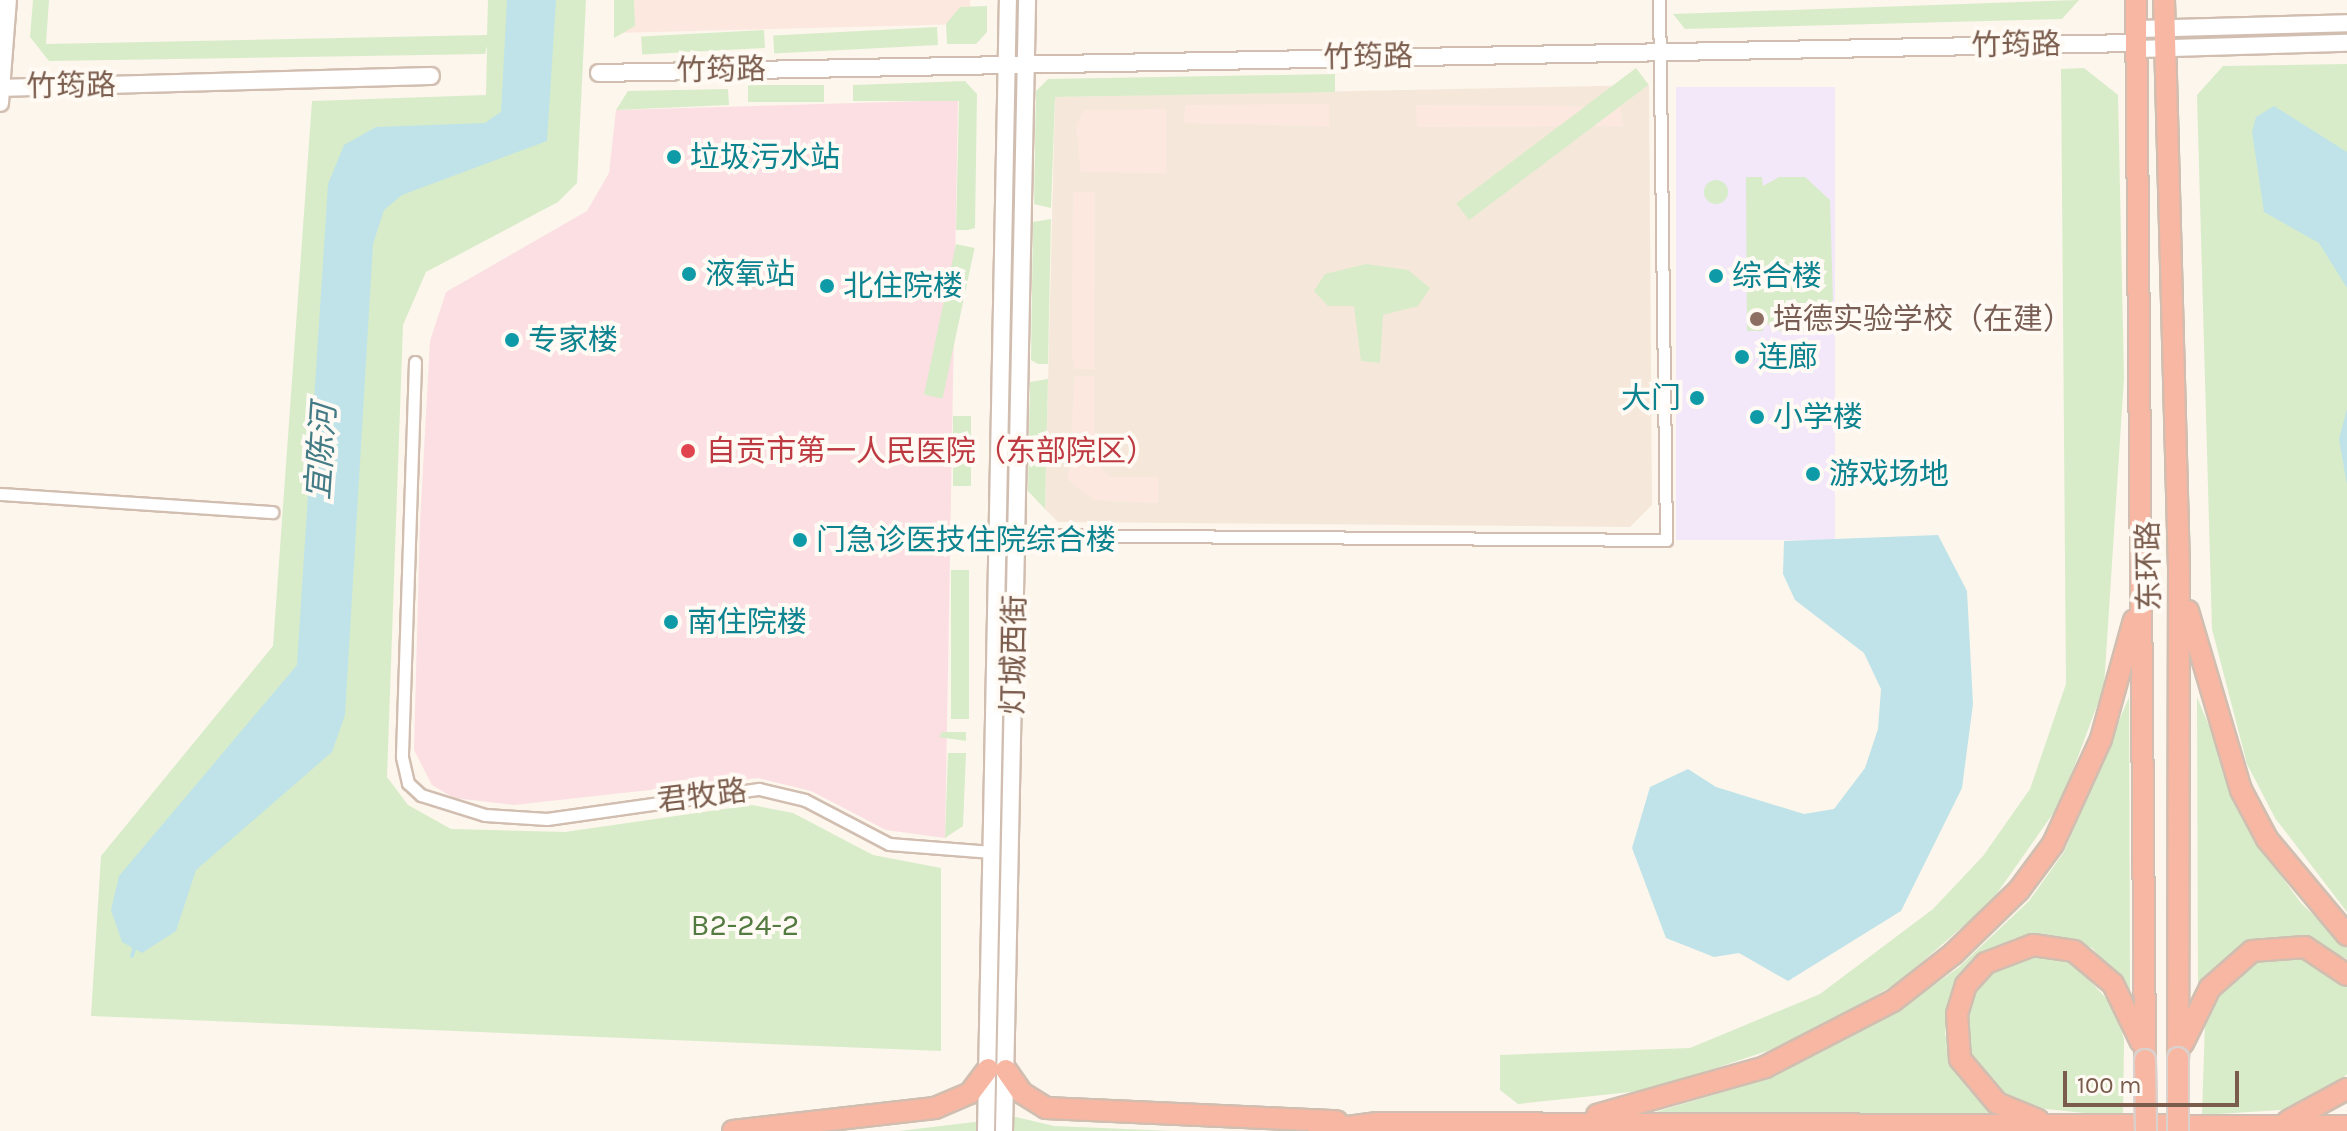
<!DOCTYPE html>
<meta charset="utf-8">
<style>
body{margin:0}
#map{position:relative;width:2347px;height:1131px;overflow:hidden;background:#fdf6ec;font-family:Karla,"Noto Sans SC",sans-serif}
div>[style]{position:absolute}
.residential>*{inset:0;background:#f5e8da}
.commercial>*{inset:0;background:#fde8e0}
.education>*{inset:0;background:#f3e8fa;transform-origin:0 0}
.medical>*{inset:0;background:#fbdfe3}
.green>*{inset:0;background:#d8ecc9;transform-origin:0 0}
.round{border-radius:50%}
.water>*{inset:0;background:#bfe3e8}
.stream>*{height:4px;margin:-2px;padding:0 2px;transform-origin:2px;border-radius:2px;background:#bfe3e8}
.roads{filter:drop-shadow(2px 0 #d1beb0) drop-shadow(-2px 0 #d1beb0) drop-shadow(0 2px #d1beb0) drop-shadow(0 -2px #d1beb0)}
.street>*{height:11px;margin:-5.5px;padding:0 5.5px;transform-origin:5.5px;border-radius:5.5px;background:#fff}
.secondary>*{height:16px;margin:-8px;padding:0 8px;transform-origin:8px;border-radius:8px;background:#fff}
.highway>*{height:20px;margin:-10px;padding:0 10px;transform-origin:10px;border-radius:10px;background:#f7b7a3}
.bridges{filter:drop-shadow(2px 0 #dad1cd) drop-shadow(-2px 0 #dad1cd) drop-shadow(0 2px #dad1cd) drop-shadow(0 -2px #dad1cd)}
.highway-bridge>*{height:20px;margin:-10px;padding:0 10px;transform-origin:10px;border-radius:10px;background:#f7b7a3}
.dots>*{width:22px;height:22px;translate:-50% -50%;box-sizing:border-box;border:4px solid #fffaf3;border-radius:50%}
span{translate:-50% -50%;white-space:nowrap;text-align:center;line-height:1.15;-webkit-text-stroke:8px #fffaf3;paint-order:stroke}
.street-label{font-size:30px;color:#7a5c4d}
.culture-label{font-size:30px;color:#0d838f}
.left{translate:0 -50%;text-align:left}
.right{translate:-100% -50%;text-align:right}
.education-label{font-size:30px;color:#785e54}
.health-label{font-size:30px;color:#be3a42}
.park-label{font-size:30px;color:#537a41}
.water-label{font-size:32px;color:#437c86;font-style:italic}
.scale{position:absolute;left:2063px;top:1071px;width:176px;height:36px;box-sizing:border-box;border:4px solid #7a5c4d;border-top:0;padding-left:10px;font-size:24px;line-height:28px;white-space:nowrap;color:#7a5c4d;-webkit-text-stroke:6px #fffaf3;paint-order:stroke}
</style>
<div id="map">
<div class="residential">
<i style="clip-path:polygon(1649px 85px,1652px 505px,1630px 527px,1058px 522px,1045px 509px,1055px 97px)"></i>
</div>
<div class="commercial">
<i style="clip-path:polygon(614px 0,970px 0,970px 24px,614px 33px)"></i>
<i style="clip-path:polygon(1329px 104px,1329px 126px,1183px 123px,1186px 105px)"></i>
<i style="clip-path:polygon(1416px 105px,1620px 107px,1623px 126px,1417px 127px)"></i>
<i style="clip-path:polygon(1084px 110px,1166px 109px,1166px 173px,1081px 172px,1076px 126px)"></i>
<i style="clip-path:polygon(1073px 192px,1095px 192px,1094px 369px,1075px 369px,1072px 355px)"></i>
<i style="clip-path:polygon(1075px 376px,1094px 376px,1094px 461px,1110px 477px,1158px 477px,1158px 503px,1094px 500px,1068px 480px)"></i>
</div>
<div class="education">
<i style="left:1835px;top:87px;width:453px;height:159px;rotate:90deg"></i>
</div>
<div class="medical">
<i style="clip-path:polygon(958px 100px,945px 838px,886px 830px,811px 791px,758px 778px,514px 805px,454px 798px,432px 785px,414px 750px,420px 524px,430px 341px,446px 292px,587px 211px,609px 173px,616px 110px)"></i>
</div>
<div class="green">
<i style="clip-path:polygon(33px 0,49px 0,46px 44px,487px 35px,488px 0,586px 0,577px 183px,558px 202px,426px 272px,403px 325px,387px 777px,408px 805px,451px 829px,565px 832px,752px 805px,793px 813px,873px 855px,941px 868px,941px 1051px,91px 1016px,101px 856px,273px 646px,312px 101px,486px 95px,487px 46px,485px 54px,49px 61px,30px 37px)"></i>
<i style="clip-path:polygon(614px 0,634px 0,635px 26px,614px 38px)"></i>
<i style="clip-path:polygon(2079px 0,2062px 19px,1685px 29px,1673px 14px)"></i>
<i style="clip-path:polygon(987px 6px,987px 32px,976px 44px,947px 44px,946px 24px,960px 7px)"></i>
<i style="left:937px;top:27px;width:18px;height:164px;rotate:87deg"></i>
<i style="left:764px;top:30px;width:18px;height:123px;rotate:87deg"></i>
<i style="clip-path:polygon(2347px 64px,2347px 912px,2275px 818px,2247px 764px,2212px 629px,2197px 95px,2223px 66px)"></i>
<i style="left:1636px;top:68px;width:21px;height:225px;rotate:53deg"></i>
<i style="clip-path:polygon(2084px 68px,2118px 95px,2124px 378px,2104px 687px,2061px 802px,1991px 902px,1899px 982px,1838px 1017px,1770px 1050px,1650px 1090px,1518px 1104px,1500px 1090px,1500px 1055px,1690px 1048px,1820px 994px,1933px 909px,1983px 856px,2030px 789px,2066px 684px,2061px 69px)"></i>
<i style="clip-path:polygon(1335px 74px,1335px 92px,1055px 97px,1051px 208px,1034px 204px,1036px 91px,1048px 79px)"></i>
<i style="clip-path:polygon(965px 81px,977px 94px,975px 228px,968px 230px,956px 230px,959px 101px,853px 101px,853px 85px)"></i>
<i style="left:824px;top:85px;width:17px;height:76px;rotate:90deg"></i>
<i style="clip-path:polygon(728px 89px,729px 105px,616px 110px,628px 91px)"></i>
<i style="clip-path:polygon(1746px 177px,1762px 177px,1763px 186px,1779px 177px,1805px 177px,1830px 200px,1833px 300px,1805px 331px,1779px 331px,1763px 321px,1763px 331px,1747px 331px)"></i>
<i class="round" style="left:1704px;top:180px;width:24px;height:24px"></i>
<i style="clip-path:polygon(1051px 219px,1048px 364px,1038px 364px,1031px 360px,1033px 222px)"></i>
<i style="left:956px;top:244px;width:19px;height:154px;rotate:12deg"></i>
<i style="clip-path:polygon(1366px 264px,1408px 270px,1430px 288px,1418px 306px,1383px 315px,1380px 363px,1361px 361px,1354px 306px,1328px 306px,1314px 291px,1325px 274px)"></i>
<i style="clip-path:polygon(1048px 379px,1045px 509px,1028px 491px,1030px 382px)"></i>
<i style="left:953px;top:416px;width:18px;height:70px"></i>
<i style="left:951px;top:570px;width:18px;height:149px"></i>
<i style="clip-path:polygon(2129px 697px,2130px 992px,2092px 948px,2067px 939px,2015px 938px,1993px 950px,1948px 1013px,1945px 1035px,1968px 1089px,2003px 1117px,1639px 1117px,1773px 1077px,1899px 1010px,1958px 968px,2029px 901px,2064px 852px)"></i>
<i style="clip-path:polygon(2197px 697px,2258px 844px,2301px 903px,2347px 947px,2347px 959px,2302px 937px,2274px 937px,2220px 963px,2198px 988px)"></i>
<i style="clip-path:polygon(966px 732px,966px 741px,939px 737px,942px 732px)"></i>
<i style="clip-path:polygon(948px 753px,966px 753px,963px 826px,945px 838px)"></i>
<i style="clip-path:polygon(2025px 953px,2070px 959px,2116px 1009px,2124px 1040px,2123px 1117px,2027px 1107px,2002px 1095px,1970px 1059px,1967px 1015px,1975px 990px,1990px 971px)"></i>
<i style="clip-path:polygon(2268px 956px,2315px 961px,2347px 987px,2347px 1074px,2323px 1098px,2294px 1109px,2202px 1115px,2205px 1022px,2230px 979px)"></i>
<i style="clip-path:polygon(1016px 1117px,1054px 1126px,1173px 1131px,899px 1131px)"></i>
</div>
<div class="water">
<i style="clip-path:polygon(507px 0,556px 0,547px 141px,402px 195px,384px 210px,373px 244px,345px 715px,332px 752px,196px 870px,176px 931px,142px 953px,122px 942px,111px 910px,119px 876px,297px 665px,328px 184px,344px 145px,376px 127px,485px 123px,501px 112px)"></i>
<i style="clip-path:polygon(2274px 106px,2347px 152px,2347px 288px,2319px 243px,2264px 212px,2252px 132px,2256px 117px)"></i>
<i style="clip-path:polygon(2347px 409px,2347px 485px,2339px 439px)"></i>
<i style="clip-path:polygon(1938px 535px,1967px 591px,1973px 704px,1962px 788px,1901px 911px,1788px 981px,1739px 953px,1714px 957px,1666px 938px,1632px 848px,1650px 787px,1688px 769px,1716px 787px,1804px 814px,1834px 809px,1865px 768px,1878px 729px,1881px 689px,1864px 653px,1795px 600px,1783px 574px,1784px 541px)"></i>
</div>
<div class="stream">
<i style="left:132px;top:956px;width:10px;rotate:-73deg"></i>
</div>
<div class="roads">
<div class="street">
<i style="left:415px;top:362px;width:395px;rotate:91.9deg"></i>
<i style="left:402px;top:757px;width:27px;rotate:77deg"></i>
<i style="left:408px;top:783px;width:18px;rotate:43deg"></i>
<i style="left:421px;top:795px;width:67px;rotate:17.4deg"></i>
<i style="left:485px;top:815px;width:62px;rotate:3.7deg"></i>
<i style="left:547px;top:819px;width:214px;rotate:-8.1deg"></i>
<i style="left:759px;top:789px;width:47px;rotate:13.4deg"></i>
<i style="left:805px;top:800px;width:95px;rotate:27.6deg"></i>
<i style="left:889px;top:844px;width:103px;rotate:4.4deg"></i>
<i style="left:0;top:494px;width:273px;rotate:3.8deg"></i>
<i style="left:1017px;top:535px;width:649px;rotate:0.44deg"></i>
<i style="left:1666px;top:540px;width:540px;rotate:-90.74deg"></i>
</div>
<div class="secondary">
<i style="left:2138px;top:29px;width:209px;rotate:-1.6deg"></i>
<i style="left:2139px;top:49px;width:208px;rotate:-1.7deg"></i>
<i style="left:599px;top:73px;width:1539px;rotate:-1.12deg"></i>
<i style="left:0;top:88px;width:431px;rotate:-1.6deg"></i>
<i style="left:0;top:103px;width:103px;rotate:-85.6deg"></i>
<i style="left:986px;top:1131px;width:1131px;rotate:-88.89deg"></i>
<i style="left:1004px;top:1131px;width:1131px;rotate:-88.83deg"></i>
</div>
<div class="highway">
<i style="left:2136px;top:0;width:1060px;rotate:89.51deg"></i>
<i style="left:2164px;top:0;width:569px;rotate:88.49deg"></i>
<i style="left:2179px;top:569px;width:489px;rotate:90.1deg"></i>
<i style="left:2188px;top:611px;width:187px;rotate:73.5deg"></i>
<i style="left:2241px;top:790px;width:55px;rotate:62deg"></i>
<i style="left:2267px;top:839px;width:125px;rotate:50.2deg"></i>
<i style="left:2183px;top:1043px;width:61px;rotate:-63.9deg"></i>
<i style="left:2210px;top:988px;width:56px;rotate:-41.4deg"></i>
<i style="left:2252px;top:951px;width:53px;rotate:-4.3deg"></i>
<i style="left:2305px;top:947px;width:50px;rotate:33.7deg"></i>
<i style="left:1006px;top:1070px;width:28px;rotate:55deg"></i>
<i style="left:1022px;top:1093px;width:28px;rotate:32deg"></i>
<i style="left:1046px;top:1108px;width:291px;rotate:2.6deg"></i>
<i style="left:1597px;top:1115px;width:175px;rotate:-15.9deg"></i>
<i style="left:1765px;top:1067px;width:144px;rotate:-27.3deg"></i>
<i style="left:1893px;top:1001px;width:76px;rotate:-38.1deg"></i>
<i style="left:1953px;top:954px;width:92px;rotate:-44.1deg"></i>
<i style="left:2019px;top:890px;width:57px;rotate:-53.5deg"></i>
<i style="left:2053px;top:844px;width:115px;rotate:-65.4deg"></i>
<i style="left:2101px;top:739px;width:123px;rotate:-74.5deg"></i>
<i style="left:2038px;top:1120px;width:44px;rotate:-157.5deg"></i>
<i style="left:1997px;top:1103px;width:57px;rotate:-130.1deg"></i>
<i style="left:1960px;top:1059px;width:45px;rotate:-93.8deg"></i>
<i style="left:1957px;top:1014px;width:30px;rotate:-73deg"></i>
<i style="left:1966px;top:985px;width:30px;rotate:-48deg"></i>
<i style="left:1986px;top:963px;width:50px;rotate:-21deg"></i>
<i style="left:2033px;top:945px;width:41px;rotate:8.3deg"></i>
<i style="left:2074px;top:951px;width:51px;rotate:40.2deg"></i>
<i style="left:2113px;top:984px;width:64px;rotate:64.2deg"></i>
<i style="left:2288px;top:1121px;width:67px;rotate:-28.5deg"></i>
<i style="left:733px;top:1131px;width:203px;rotate:-6.5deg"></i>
<i style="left:935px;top:1108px;width:38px;rotate:-23deg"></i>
<i style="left:970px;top:1093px;width:30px;rotate:-53deg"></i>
<i style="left:1318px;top:1131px;width:60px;rotate:-7.7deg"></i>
<i style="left:1377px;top:1123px;width:970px;rotate:0.18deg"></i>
</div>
</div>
<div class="bridges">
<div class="highway-bridge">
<i style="left:2178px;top:1058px;width:73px;rotate:90deg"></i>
<i style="left:2145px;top:1060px;width:71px;rotate:89.2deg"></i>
</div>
</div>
<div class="dots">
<i style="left:674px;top:157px;background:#0f9aa8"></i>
<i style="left:689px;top:274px;background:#0f9aa8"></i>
<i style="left:1716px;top:276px;background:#0f9aa8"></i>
<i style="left:827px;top:286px;background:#0f9aa8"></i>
<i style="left:1757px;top:319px;background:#8d6e63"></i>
<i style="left:512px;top:340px;background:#0f9aa8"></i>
<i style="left:1742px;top:357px;background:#0f9aa8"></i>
<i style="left:1697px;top:398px;background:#0f9aa8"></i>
<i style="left:1757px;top:417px;background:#0f9aa8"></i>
<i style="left:688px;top:451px;background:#e0444e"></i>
<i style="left:1813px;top:474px;background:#0f9aa8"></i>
<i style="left:800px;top:540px;background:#0f9aa8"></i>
<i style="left:671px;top:622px;background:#0f9aa8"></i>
</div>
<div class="street-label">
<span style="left:2016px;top:45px;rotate:-1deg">竹筠路</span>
<span style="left:1368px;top:57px;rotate:-1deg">竹筠路</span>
<span style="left:721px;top:70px;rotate:-1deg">竹筠路</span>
<span style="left:71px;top:86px;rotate:-1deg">竹筠路</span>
<span style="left:2149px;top:566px;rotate:-91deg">东环路</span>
<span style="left:1014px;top:655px;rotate:-89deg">灯城西街</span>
<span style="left:702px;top:796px;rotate:-7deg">君牧路</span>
</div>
<div class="culture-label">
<span class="left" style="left:690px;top:157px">垃圾污水站</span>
<span class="left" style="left:705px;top:274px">液氧站</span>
<span class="left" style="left:1732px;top:276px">综合楼</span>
<span class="left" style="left:843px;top:286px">北住院楼</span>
<span class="left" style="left:528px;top:340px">专家楼</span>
<span class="left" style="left:1758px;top:357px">连廊</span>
<span class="right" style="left:1681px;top:398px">大门</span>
<span class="left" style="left:1773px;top:417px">小学楼</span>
<span class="left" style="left:1829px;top:474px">游戏场地</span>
<span class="left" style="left:816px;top:540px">门急诊医技住院综合楼</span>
<span class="left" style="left:687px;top:622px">南住院楼</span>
</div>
<div class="education-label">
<span class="left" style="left:1773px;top:319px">培德实验学校（在建）</span>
</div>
<div class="health-label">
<span class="left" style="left:706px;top:451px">自贡市第一人民医院（东部院区）</span>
</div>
<div class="park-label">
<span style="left:745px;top:925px">B2-24-2</span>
</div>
<div class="water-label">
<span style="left:322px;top:452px;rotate:-86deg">宜陈河</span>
</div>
<div class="scale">100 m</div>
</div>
